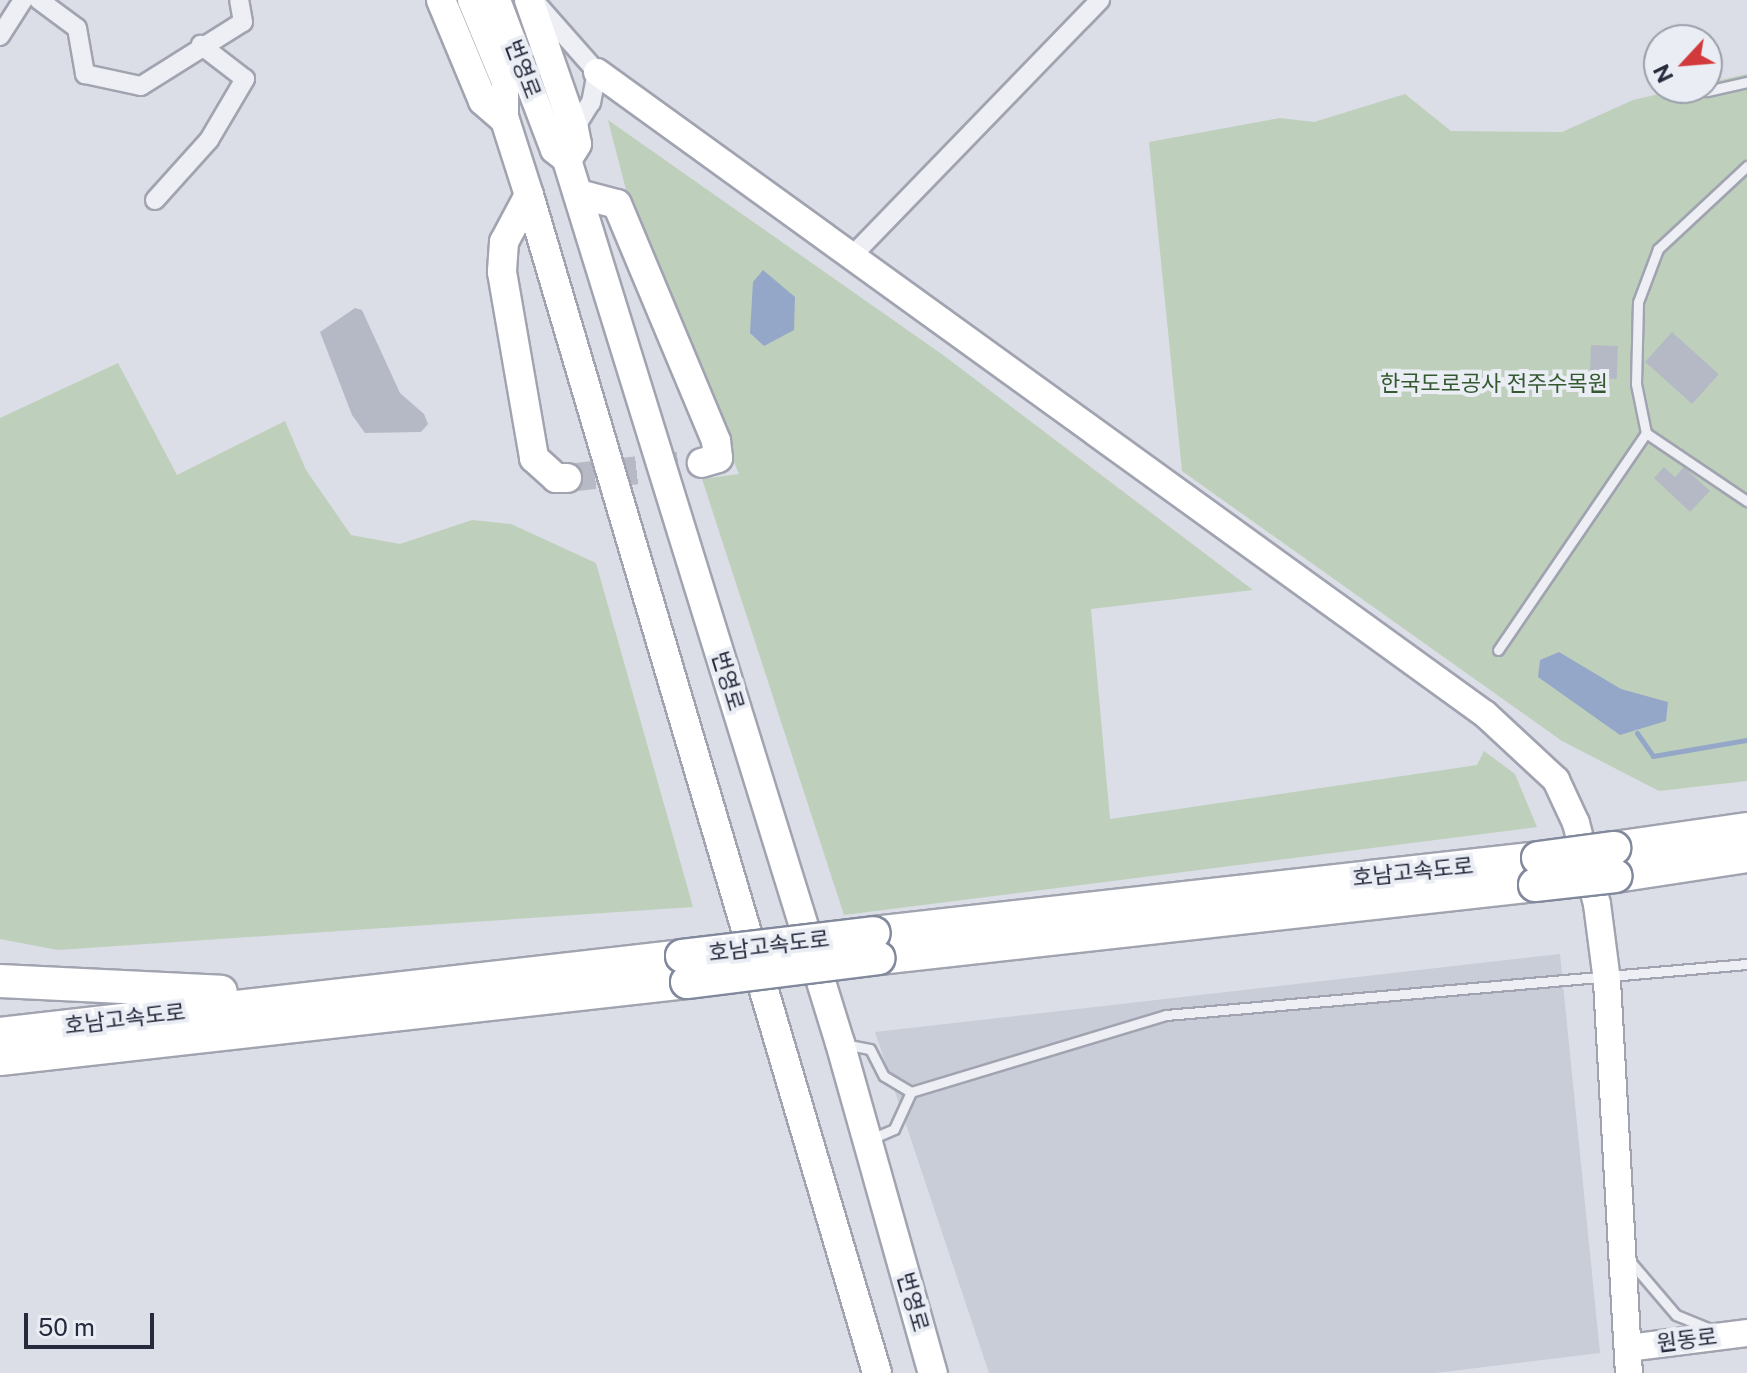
<!DOCTYPE html>
<meta charset="utf-8">
<style>
body{margin:0}
#map{position:relative;width:1747px;height:1373px;overflow:hidden;background:#dbdee6;font-family:"Public Sans","Noto Sans KR",sans-serif}
div>[style]{position:absolute}
.built>*{inset:0;background:#c9cdd8}
.green>*{inset:0;background:#bed0bc}
.water>*{inset:0;background:#94a7c8}
.stream>*{height:5px;margin:-2.5px;padding:0 2.5px;transform-origin:2.5px;border-radius:2.5px;background:#94a7c8}
.building>*{inset:0;background:#b5b9c6;transform-origin:0 0}
.primary-tunnel>*{height:28px;margin-top:-14px;transform-origin:0;background:repeating-linear-gradient(90deg,#b7bac4 0 28px,transparent 0 42px)}
.roads{filter:drop-shadow(2px 0 #a1a4b0) drop-shadow(-2px 0 #a1a4b0) drop-shadow(0 2px #a1a4b0) drop-shadow(0 -2px #a1a4b0)}
.lane>*{height:9px;margin:-4.5px;padding:0 4.5px;transform-origin:4.5px;border-radius:4.5px;background:#eeeff4}
.street>*{height:18px;margin:-9px;padding:0 9px;transform-origin:9px;border-radius:9px;background:#eeeff4}
.secondary>*{height:26px;margin:-13px;padding:0 13px;transform-origin:13px;border-radius:13px;background:#fff}
.primary>*{height:28px;margin:-14px;padding:0 14px;transform-origin:14px;border-radius:14px;background:#fff}
.highway>*{height:32px;margin:-16px;padding:0 16px;transform-origin:16px;border-radius:16px;background:#fff}
.bridges{filter:drop-shadow(2px 0 #82899d) drop-shadow(-2px 0 #82899d) drop-shadow(0 2px #82899d) drop-shadow(0 -2px #82899d)}
.highway-bridge>*{height:32px;margin:-16px;padding:0 16px;transform-origin:16px;border-radius:16px;background:#fff}
span{translate:-50% -50%;white-space:nowrap;text-align:center;line-height:1.15;-webkit-text-stroke:8px #eaedf4;paint-order:stroke}
.street-label{font-size:22px;color:#252a3c}
.park-label{font-size:22px;color:#345931}
.north{position:absolute;left:1643px;top:24px;width:80px;height:80px;box-sizing:border-box;background:#eaedf4;border:2px solid #9b9faa;border-radius:50%;rotate:244deg;font-size:22px;font-weight:700;line-height:32px;text-align:center;color:#252a3c}
.north::after{content:'';display:block;margin:auto;width:28px;height:36px;background:#d2393d;clip-path:polygon(50% 0,100% 100%,50% 72%,0 100%)}
.scale{position:absolute;left:24px;top:1313px;width:130px;height:36px;box-sizing:border-box;border:4px solid #252a3c;border-top:0;padding-left:10px;font-size:24px;line-height:28px;white-space:nowrap;color:#252a3c;-webkit-text-stroke:6px #eaedf4;paint-order:stroke}
</style>
<div id="map">
<div class="built">
<i style="clip-path:polygon(1560px 954px,1600px 1353px,1435px 1373px,989px 1373px,875px 1032px)"></i>
</div>
<div class="green">
<i style="clip-path:polygon(1747px 74px,1747px 781px,1659px 791px,1562px 741px,1182px 471px,1149px 142px,1280px 118px,1314px 122px,1405px 94px,1451px 131px,1562px 132px,1633px 100px)"></i>
<i style="clip-path:polygon(608px 120px,943px 355px,1253px 590px,1091px 609px,1110px 819px,1477px 765px,1484px 751px,1515px 774px,1537px 827px,844px 915px,702px 479px,739px 474px,634px 221px)"></i>
<i style="clip-path:polygon(118px 363px,177px 475px,285px 421px,306px 470px,351px 535px,400px 544px,472px 520px,511px 524px,596px 563px,693px 907px,58px 950px,0 939px,0 418px)"></i>
</div>
<div class="water">
<i style="clip-path:polygon(763px 270px,795px 297px,794px 330px,764px 346px,750px 333px,753px 282px)"></i>
<i style="clip-path:polygon(1559px 652px,1621px 689px,1668px 702px,1666px 721px,1620px 735px,1538px 677px,1540px 660px)"></i>
</div>
<div class="stream">
<i style="left:1637px;top:733px;width:28px;rotate:55deg"></i>
<i style="left:1653px;top:756px;width:95px;rotate:-9.7deg"></i>
</div>
<div class="building">
<i style="clip-path:polygon(355px 308px,362px 310px,400px 393px,424px 414px,428px 424px,421px 432px,365px 433px,352px 415px,320px 332px)"></i>
<i style="left:1672px;top:332px;width:63px;height:40px;rotate:42deg"></i>
<i style="left:1591px;top:345px;width:27px;height:33px;rotate:2deg"></i>
<i style="clip-path:polygon(1664px 467px,1675px 477px,1684px 467px,1710px 491px,1690px 512px,1654px 478px)"></i>
</div>
<div class="primary-tunnel">
<i style="left:567px;top:478px;width:136px;rotate:-6.3deg"></i>
</div>
<div class="roads">
<div class="lane">
<i style="left:1707px;top:91px;width:41px;rotate:-12.7deg"></i>
<i style="left:1646px;top:433px;width:122px;rotate:34deg"></i>
<i style="left:1498px;top:650px;width:263px;rotate:-55.7deg"></i>
<i style="left:1646px;top:433px;width:50px;rotate:-101.5deg"></i>
<i style="left:1636px;top:384px;width:82px;rotate:-88.6deg"></i>
<i style="left:1638px;top:302px;width:57px;rotate:-69.3deg"></i>
<i style="left:1658px;top:249px;width:122px;rotate:-43deg"></i>
<i style="left:844px;top:1044px;width:26px;rotate:11deg"></i>
<i style="left:870px;top:1049px;width:30px;rotate:63deg"></i>
<i style="left:884px;top:1076px;width:31px;rotate:31deg"></i>
<i style="left:871px;top:1139px;width:25px;rotate:-23deg"></i>
<i style="left:894px;top:1129px;width:41px;rotate:-65.3deg"></i>
<i style="left:911px;top:1092px;width:266px;rotate:-16.8deg"></i>
<i style="left:1166px;top:1015px;width:583px;rotate:-5.02deg"></i>
<i style="left:1629px;top:1260px;width:72px;rotate:49.5deg"></i>
<i style="left:1676px;top:1315px;width:37px;rotate:22deg"></i>
</div>
<div class="street">
<i style="left:39px;top:0;width:47px;rotate:36.4deg"></i>
<i style="left:77px;top:28px;width:47px;rotate:80.1deg"></i>
<i style="left:85px;top:74px;width:57px;rotate:12.1deg"></i>
<i style="left:141px;top:86px;width:120px;rotate:-32.1deg"></i>
<i style="left:243px;top:22px;width:22px;rotate:-100deg"></i>
<i style="left:537px;top:4px;width:91px;rotate:48.6deg"></i>
<i style="left:597px;top:72px;width:31px;rotate:101deg"></i>
<i style="left:591px;top:102px;width:32px;rotate:122deg"></i>
<i style="left:0;top:36px;width:43px;rotate:-57.4deg"></i>
<i style="left:155px;top:200px;width:81px;rotate:-48deg"></i>
<i style="left:209px;top:140px;width:71px;rotate:-59.5deg"></i>
<i style="left:245px;top:79px;width:56px;rotate:-142.3deg"></i>
<i style="left:851px;top:257px;width:358px;rotate:-45.9deg"></i>
</div>
<div class="secondary">
<i style="left:471px;top:0;width:89px;rotate:67.5deg"></i>
<i style="left:505px;top:82px;width:38px;rotate:90deg"></i>
<i style="left:497px;top:0;width:160px;rotate:69.2deg"></i>
<i style="left:554px;top:150px;width:16px;rotate:38deg"></i>
<i style="left:597px;top:72px;width:1096px;rotate:35.87deg"></i>
<i style="left:1485px;top:714px;width:97px;rotate:42.9deg"></i>
<i style="left:1556px;top:780px;width:47px;rotate:65.1deg"></i>
<i style="left:1576px;top:823px;width:84px;rotate:75.5deg"></i>
<i style="left:1597px;top:904px;width:78px;rotate:82.6deg"></i>
<i style="left:1607px;top:981px;width:393px;rotate:86.8deg"></i>
<i style="left:1628px;top:1348px;width:120px;rotate:-7.2deg"></i>
</div>
<div class="primary">
<i style="left:441px;top:0;width:109px;rotate:67.4deg"></i>
<i style="left:483px;top:101px;width:29px;rotate:41deg"></i>
<i style="left:505px;top:120px;width:79px;rotate:72.3deg"></i>
<i style="left:529px;top:195px;width:1228px;rotate:73.54deg"></i>
<i style="left:529px;top:0;width:137px;rotate:70.8deg"></i>
<i style="left:574px;top:129px;width:15px;rotate:79deg"></i>
<i style="left:577px;top:144px;width:19px;rotate:122deg"></i>
<i style="left:567px;top:160px;width:924px;rotate:72.82deg"></i>
<i style="left:840px;top:1043px;width:343px;rotate:74.3deg"></i>
<i style="left:579px;top:194px;width:39px;rotate:15deg"></i>
<i style="left:617px;top:204px;width:257px;rotate:67.3deg"></i>
<i style="left:716px;top:441px;width:17px;rotate:83deg"></i>
<i style="left:718px;top:458px;width:17px;rotate:163deg"></i>
<i style="left:529px;top:195px;width:53px;rotate:118deg"></i>
<i style="left:504px;top:242px;width:30px;rotate:94deg"></i>
<i style="left:502px;top:272px;width:189px;rotate:80.2deg"></i>
<i style="left:534px;top:458px;width:30px;rotate:42deg"></i>
<i style="left:556px;top:478px;width:11px"></i>
</div>
<div class="highway">
<i style="left:1614px;top:848px;width:134px;rotate:-8.1deg"></i>
<i style="left:1616px;top:876px;width:133px;rotate:-8.7deg"></i>
<i style="left:874px;top:933px;width:668px;rotate:-6.44deg"></i>
<i style="left:879px;top:958px;width:660px;rotate:-6.35deg"></i>
<i style="left:0;top:981px;width:221px;rotate:2.8deg"></i>
<i style="left:0;top:1034px;width:686px;rotate:-6.52deg"></i>
<i style="left:0;top:1059px;width:691px;rotate:-6.4deg"></i>
</div>
</div>
<div class="bridges">
<div class="highway-bridge">
<i style="left:1538px;top:858px;width:77px;rotate:-7.5deg"></i>
<i style="left:1535px;top:885px;width:81px;rotate:-6.3deg"></i>
<i style="left:682px;top:956px;width:193px;rotate:-6.8deg"></i>
<i style="left:687px;top:982px;width:193px;rotate:-7.1deg"></i>
</div>
</div>
<div class="street-label">
<span style="left:523px;top:69px;rotate:69deg">번영로</span>
<span style="left:728px;top:681px;rotate:73deg">번영로</span>
<span style="left:1413px;top:872px;rotate:-6deg">호남고속도로</span>
<span style="left:769px;top:946px;rotate:-7deg">호남고속도로</span>
<span style="left:125px;top:1019px;rotate:-7deg">호남고속도로</span>
<span style="left:913px;top:1302px;rotate:74deg">번영로</span>
<span style="left:1687px;top:1340px;rotate:-7deg">원동로</span>
</div>
<div class="park-label">
<span style="left:1494px;top:384px">한국도로공사 전주수목원</span>
</div>
<div class="north">N</div>
<div class="scale">50 m</div>
</div>
